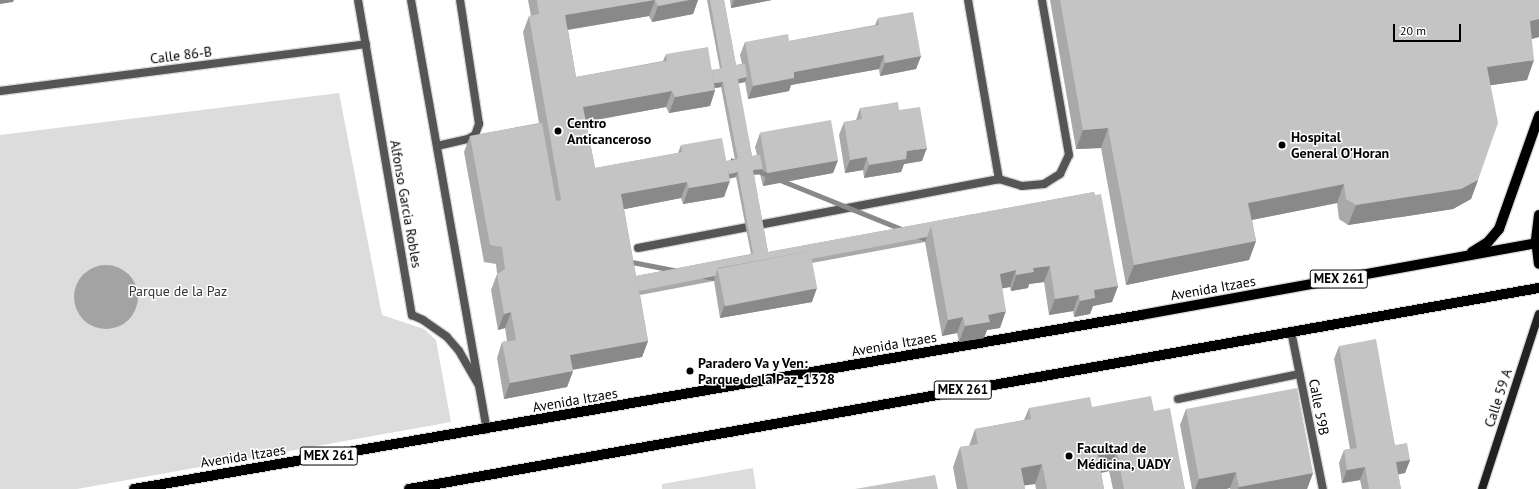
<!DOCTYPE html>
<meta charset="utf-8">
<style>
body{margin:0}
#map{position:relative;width:1539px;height:489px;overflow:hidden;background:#fff;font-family:"PT Sans",sans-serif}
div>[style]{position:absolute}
.green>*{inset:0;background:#dcdcdc}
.water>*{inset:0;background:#a3a3a3}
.round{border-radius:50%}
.roads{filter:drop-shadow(1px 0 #dbdbdb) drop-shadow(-1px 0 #dbdbdb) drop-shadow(0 1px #dbdbdb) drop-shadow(0 -1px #dbdbdb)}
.service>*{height:8px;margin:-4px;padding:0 4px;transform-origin:4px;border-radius:4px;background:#555}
.pedestrian>*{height:8px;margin:-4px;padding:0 4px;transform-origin:4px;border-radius:4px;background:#555}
.minor>*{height:8px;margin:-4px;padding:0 4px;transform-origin:4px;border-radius:4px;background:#555}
.tertiary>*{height:8px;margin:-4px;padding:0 4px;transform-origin:4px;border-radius:4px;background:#555}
.secondary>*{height:8px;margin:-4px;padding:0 4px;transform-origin:4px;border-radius:4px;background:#222}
.primary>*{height:10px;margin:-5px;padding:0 5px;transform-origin:5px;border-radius:5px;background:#000}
.wall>*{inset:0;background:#a9a9a9}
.shaded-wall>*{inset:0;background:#898989;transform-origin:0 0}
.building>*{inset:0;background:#c4c4c4;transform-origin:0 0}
.dots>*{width:11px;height:11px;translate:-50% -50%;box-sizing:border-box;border:2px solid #fff;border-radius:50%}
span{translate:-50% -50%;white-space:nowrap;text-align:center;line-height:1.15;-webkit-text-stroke:3px #fff;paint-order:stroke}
.shield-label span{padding:1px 3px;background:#fff;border:1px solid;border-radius:3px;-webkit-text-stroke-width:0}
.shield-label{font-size:13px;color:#000;font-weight:700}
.street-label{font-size:14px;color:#000}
.poi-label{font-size:14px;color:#000;font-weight:700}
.left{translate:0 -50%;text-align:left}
.park-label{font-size:14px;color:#333}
.scale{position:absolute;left:1393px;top:24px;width:68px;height:18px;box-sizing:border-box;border:2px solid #000;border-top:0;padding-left:5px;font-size:12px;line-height:14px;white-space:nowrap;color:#000;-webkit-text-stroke:3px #fff;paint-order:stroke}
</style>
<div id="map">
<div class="green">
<i style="clip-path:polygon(339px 93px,382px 315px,424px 329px,436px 340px,451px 422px,77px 489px,0 489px,0 135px)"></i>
<i style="clip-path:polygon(753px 468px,756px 489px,662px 489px,662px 484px)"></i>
</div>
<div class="water">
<i class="round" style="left:74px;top:265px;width:64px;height:64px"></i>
</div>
<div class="roads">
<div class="service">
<i style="left:437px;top:146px;width:32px;rotate:-13deg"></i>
<i style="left:468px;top:139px;width:8px;rotate:-30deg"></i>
<i style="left:475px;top:135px;width:12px;rotate:-70deg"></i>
<i style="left:479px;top:124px;width:125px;rotate:-98.7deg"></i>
<i style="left:1178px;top:399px;width:124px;rotate:-11.7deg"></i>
</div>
<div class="pedestrian">
<i style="left:0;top:91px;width:369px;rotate:-7.3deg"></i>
</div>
<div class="minor">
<i style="left:358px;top:0;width:320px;rotate:80.3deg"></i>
<i style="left:412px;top:315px;width:12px;rotate:24deg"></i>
<i style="left:423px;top:320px;width:29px;rotate:35deg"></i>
<i style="left:447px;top:337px;width:18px;rotate:49deg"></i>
<i style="left:459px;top:351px;width:39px;rotate:60deg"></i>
<i style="left:968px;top:0;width:182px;rotate:80.2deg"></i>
<i style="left:638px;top:248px;width:368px;rotate:-10.8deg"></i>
<i style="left:999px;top:179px;width:24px;rotate:17deg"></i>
<i style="left:1022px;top:186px;width:22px;rotate:-5deg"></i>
<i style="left:1044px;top:184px;width:19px;rotate:-32deg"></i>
<i style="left:1060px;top:174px;width:21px;rotate:-65deg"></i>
<i style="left:1069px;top:155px;width:157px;rotate:-99.9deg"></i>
<i style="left:1291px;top:331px;width:161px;rotate:78.6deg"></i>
</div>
<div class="tertiary">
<i style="left:411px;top:0;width:436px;rotate:80deg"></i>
</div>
<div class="secondary">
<i style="left:1482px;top:489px;width:184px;rotate:-72deg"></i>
</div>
<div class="primary">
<i style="left:1539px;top:215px;width:25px;rotate:97deg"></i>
<i style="left:1536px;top:240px;width:24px;rotate:83deg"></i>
<i style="left:1472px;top:252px;width:19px;rotate:-32deg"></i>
<i style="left:1488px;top:242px;width:17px;rotate:-50deg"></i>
<i style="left:1499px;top:229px;width:120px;rotate:-70.5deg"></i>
<i style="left:134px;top:489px;width:1022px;rotate:-9.8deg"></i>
<i style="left:1141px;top:315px;width:404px;rotate:-10.3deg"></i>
<i style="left:409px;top:489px;width:1148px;rotate:-10.09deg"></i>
</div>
</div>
<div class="wall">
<i style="clip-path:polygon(evenodd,528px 0,698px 0,693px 14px,652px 22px,649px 16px,568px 30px,576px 77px,663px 61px,666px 54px,712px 70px,720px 69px,707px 0,724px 0,736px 65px,742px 64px,740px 55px,745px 42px,789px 41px,875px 25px,878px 18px,921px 56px,916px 69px,880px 76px,879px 69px,791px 85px,789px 91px,748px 99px,745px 82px,738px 83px,752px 156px,757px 155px,755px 147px,760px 133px,838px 160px,833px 173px,763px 186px,760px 174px,754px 175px,768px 252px,1094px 192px,1118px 286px,1112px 302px,1093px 306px,1090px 314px,1074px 317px,1073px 311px,1049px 315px,1044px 282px,1029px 284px,1028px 288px,1011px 291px,1010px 287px,1002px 288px,1000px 328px,987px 330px,984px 338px,959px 342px,957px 333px,942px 336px,925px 242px,812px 263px,812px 302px,720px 318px,714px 281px,640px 295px,648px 341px,642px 357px,573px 370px,573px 371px,567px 387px,504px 399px,497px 358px,502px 342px,507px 341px,505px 328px,498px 330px,491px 290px,497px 274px,497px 273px,496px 264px,484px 262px,464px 152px,470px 136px,539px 123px,523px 32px,529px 16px,531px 16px,528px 0,721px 87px,735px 160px,726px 161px,681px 145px,678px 153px,595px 168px,586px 122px,666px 107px,669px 113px,710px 106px,715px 90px,715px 88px,721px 87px,528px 0,736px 177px,751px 254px,636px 276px,624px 209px,681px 198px,683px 204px,724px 197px,729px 179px,736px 177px)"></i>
<i style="clip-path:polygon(730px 0,772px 0,731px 8px)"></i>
<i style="clip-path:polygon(1050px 0,1539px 0,1539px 37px,1532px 39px,1527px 80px,1490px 85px,1478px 180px,1471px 199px,1453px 209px,1348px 225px,1339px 219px,1337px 203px,1252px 220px,1256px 241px,1249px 260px,1126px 285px,1101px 148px,1076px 149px)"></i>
<i style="clip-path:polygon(860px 108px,899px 110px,922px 161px,904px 164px,901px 172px,864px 178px,863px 170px,845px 173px,839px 135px,844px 122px,856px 120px)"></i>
<i style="clip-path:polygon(1339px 346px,1395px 445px,1410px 460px,1405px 473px,1398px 474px,1401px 489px,1362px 489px,1360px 480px,1342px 483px,1339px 463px,1344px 450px,1350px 449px,1334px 359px)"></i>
<i style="clip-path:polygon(1092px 407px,1154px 411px,1185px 489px,1113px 489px,1109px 471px,1101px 473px,1104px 489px,1036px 489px,1035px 484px,1024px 485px,1025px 489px,957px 489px,953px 467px,960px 447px,969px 446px,975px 429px,1024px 420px,1029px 408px)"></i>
<i style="clip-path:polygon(1186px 409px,1313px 473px,1307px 489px,1230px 489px,1230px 488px,1226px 489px,1192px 489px,1180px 425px)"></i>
</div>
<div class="shaded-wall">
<i style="clip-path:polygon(0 0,14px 0,13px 2px,0 4px)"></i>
<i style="clip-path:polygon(655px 0,649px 16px,559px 31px,565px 15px)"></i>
<i style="clip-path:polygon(689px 0,698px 0,693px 14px,652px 22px,658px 6px)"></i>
<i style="clip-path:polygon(734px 0,772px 0,731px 8px)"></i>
<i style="clip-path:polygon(1539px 19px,1539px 37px,1522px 41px,1530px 21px)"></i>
<i style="clip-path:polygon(884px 55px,879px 69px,791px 85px,789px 91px,748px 99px,753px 86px,794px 72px)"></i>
<i style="clip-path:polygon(921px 56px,916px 69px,880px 76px,885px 63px)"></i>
<i style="clip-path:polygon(1534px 60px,1527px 80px,1479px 87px,1487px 67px)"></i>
<i style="clip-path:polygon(747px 77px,745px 82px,736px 84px,738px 79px)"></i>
<i style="clip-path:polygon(723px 82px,721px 87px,706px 89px,708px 84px)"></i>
<i style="clip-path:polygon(715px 90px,710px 106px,669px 113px,675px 97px)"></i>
<i style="clip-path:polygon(672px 91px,666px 107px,577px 123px,583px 107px)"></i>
<i style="clip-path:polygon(1108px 128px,1101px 148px,1076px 149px,1083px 130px)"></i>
<i style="clip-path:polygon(927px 148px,922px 161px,904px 164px,901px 172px,864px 178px,869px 165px,907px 151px)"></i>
<i style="clip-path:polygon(867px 157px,863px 170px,845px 173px,850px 160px)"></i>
<i style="clip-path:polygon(838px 160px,833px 173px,763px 186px,767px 173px)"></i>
<i style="clip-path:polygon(763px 169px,761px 174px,751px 175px,753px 170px)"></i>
<i style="clip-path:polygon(738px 172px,736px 177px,721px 180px,723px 175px)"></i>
<i style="clip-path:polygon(1478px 180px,1471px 199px,1453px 209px,1348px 225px,1356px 205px)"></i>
<i style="clip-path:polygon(730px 181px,724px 197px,683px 204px,689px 188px)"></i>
<i style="clip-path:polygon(687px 182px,681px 198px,615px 211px,621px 194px)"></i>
<i style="clip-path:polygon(1344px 184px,1337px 203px,1241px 222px,1248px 203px)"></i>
<i style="left:927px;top:237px;width:5px;height:211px;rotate:112deg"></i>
<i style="clip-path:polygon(1256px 241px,1249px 260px,1126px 285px,1134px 265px)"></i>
<i style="clip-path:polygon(1050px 266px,1044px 282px,1029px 284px,1028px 288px,1011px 291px,1016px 275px,1033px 268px)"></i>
<i style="clip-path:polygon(1016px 270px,1010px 287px,994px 290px,1000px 274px)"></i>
<i style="left:715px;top:276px;width:5px;height:85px;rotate:101deg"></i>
<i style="clip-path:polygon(1118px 286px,1112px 302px,1093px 306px,1090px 314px,1074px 317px,1080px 301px,1094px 290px)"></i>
<i style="clip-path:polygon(817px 288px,812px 302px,720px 318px,725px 304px)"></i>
<i style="clip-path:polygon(1079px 295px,1073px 311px,1049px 315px,1055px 299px)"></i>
<i style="clip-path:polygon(1006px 311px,1000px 328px,987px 330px,984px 338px,959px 342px,965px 326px,988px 315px)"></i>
<i style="clip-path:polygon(511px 312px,505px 328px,498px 330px,504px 314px)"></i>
<i style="clip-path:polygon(963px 317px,957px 333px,942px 336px,948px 320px)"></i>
<i style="clip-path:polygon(648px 341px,642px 357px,564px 371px,570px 355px)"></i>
<i style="clip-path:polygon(573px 371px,567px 387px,504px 399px,510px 383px)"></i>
<i style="clip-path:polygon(1117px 452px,1109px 471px,1090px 475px,1098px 455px)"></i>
<i style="clip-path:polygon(1410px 460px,1405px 473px,1391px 476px,1396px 462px)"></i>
<i style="clip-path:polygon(1042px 464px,1035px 484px,1014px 487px,1021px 468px)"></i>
<i style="clip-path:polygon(1365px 467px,1360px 480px,1342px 483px,1347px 470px)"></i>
<i style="clip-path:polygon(1236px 472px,1230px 488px,1226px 489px,1195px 489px,1199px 479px)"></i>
<i style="clip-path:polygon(1313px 473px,1307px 489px,1238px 489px,1239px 487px)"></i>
</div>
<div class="building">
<i style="clip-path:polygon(537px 0,654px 0,565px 15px,576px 77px,667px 61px,666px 54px,708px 47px,715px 90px,675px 97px,672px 91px,583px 107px,595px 168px,682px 152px,681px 145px,722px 138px,730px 181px,689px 188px,687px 182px,621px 194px,648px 341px,570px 355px,573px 371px,510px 383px,502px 342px,516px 340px,511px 312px,504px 314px,497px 274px,505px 269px,502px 247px,490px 245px,470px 136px,542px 123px,556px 201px,561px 200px,529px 16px,539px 14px)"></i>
<i style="clip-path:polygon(655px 0,689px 0,658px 6px)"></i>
<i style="clip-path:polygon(710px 0,724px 0,736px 65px,745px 64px,747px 77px,738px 79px,752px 156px,760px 155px,763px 169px,753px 170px,768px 252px,1094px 192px,1095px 196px,931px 226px,927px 237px,811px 259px,810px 251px,718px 268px,715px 276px,639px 291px,636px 276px,753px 254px,738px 172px,729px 174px,726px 161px,738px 159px,723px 82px,714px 83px,712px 70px,722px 68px)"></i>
<i style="clip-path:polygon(1060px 0,1539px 0,1539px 19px,1530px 21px,1534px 60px,1487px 67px,1498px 123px,1478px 180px,1461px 189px,1356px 205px,1346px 199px,1344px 184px,1248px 203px,1256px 241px,1134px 265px,1108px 128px,1083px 130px)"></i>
<i style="clip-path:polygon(913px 12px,921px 56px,885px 63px,884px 55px,794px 72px,794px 78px,753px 86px,745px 42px,788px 34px,789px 41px,879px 25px,878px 18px)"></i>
<i style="clip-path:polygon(898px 102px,899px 110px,920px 107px,927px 148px,907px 151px,906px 159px,869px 165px,867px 157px,850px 160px,844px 122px,862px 119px,860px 108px)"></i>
<i style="left:831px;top:120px;width:41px;height:72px;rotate:80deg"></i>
<i style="clip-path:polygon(1101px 194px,1118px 286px,1094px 290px,1095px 298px,1080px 301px,1079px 295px,1055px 299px,1050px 266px,1033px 268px,1034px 272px,1016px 275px,1016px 270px,1000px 274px,1006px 311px,988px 315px,990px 322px,965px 326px,963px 317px,948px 320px,931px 226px)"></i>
<i style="left:810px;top:251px;width:38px;height:94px;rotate:79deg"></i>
<i style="clip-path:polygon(1376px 339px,1395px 445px,1407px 443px,1410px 460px,1396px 462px,1401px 489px,1369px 489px,1365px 467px,1347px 470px,1344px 450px,1357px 448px,1339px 346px)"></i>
<i style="clip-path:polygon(1297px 388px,1313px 473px,1239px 487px,1236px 472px,1199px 479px,1186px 409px)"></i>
<i style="clip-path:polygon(1151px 396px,1154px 411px,1170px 408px,1185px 489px,1124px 489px,1117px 452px,1098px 455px,1104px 489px,1047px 489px,1042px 464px,1021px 468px,1025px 489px,968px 489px,960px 447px,978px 444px,975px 429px,1031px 419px,1029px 408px,1090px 397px,1092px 407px)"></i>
<i style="clip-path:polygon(935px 475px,938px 489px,855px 489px)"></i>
</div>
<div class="dots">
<i style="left:558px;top:131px;background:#000"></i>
<i style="left:1282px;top:145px;background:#000"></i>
<i style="left:690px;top:371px;background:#000"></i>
<i style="left:1069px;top:456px;background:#000"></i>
</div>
<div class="shield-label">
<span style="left:1339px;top:279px">MEX 261</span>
<span style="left:963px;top:390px">MEX 261</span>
<span style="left:329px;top:456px">MEX 261</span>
</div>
<div class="street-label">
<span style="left:181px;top:55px;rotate:-7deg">Calle 86-B</span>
<span style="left:406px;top:204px;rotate:80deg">Alfonso Garcia Robles</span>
<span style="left:1213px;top:288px;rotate:-10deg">Avenida Itzaes</span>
<span style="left:894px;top:344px;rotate:-10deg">Avenida Itzaes</span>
<span style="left:1498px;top:398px;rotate:-72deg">Calle 59 A</span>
<span style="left:575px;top:400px;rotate:-10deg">Avenida Itzaes</span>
<span style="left:1319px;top:407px;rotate:79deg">Calle 59B</span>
<span style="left:243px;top:456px;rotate:-9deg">Avenida Itzaes</span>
</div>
<div class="poi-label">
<span class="left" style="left:567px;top:131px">Centro<br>Anticanceroso</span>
<span class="left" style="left:1291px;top:145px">Hospital<br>General O'Horan</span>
<span class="left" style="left:698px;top:371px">Paradero Va y Ven:<br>Parque de la Paz_1328</span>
<span class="left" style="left:1077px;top:456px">Facultad de<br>Médicina, UADY</span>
</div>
<div class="park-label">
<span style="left:178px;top:291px">Parque de la Paz</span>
</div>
<div class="scale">20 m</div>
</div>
